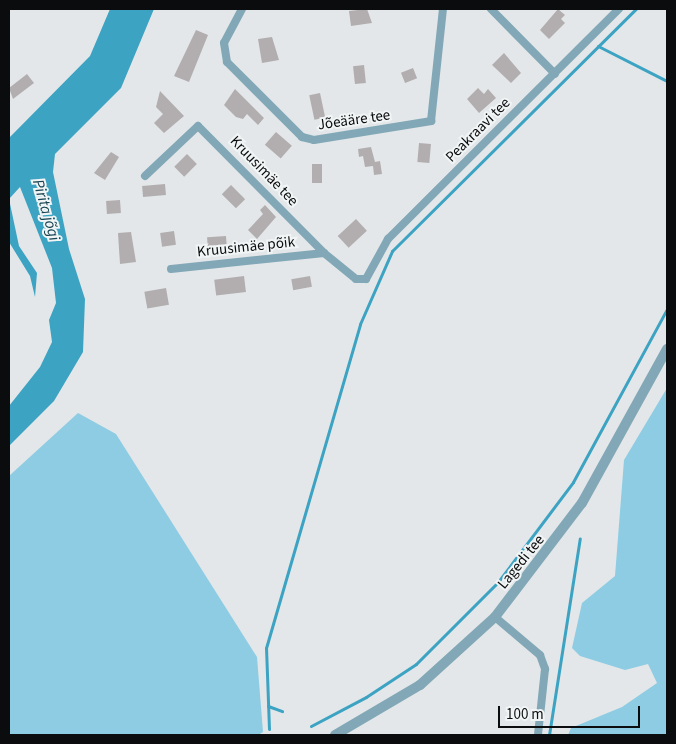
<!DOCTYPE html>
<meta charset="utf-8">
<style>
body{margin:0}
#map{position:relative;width:676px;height:744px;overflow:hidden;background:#e3e7e9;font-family:"Source Sans 3",sans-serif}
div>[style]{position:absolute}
.green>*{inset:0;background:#8dcce3}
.water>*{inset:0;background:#3ca3c3}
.stream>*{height:3px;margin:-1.5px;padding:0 1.5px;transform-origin:1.5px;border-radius:1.5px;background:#3ca3c3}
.building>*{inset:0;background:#b2aeaf;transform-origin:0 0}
.minor>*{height:8px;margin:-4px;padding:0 4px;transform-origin:4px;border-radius:4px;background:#82a8b7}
.tertiary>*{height:10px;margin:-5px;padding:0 5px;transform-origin:5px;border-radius:5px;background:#82a8b7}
span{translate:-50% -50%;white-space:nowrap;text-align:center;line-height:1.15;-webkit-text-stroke:4px #f1f5f6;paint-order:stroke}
.street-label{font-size:15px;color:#0b0c0d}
.water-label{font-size:16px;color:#184452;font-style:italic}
.frame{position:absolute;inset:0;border:10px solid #0b0c0d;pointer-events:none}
.scale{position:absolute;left:498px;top:706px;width:142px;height:22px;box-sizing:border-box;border:2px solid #0b0c0d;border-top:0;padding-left:6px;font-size:15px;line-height:18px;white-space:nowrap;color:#0b0c0d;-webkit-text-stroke:4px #f1f5f6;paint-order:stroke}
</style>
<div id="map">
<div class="green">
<i style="clip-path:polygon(667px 388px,667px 735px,568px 735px,571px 728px,622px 707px,657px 683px,648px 664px,625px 670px,580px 656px,572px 648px,582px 603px,615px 576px,624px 460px)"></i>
<i style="clip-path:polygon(78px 413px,116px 434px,257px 657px,263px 732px,258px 735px,9px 735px,9px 476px)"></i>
</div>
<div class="water">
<i style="clip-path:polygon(110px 9px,154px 9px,121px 88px,55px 154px,53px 172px,69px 249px,85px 299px,83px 352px,54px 401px,9px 446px,9px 406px,40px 367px,52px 342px,49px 320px,56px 303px,52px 268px,20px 187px,9px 199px,19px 246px,37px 273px,35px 297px,30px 276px,9px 242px,9px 138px,90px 56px)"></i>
</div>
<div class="stream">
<i style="left:598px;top:46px;width:77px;rotate:26.9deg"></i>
<i style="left:268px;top:706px;width:15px;rotate:20deg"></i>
<i style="left:311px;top:726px;width:62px;rotate:-27.8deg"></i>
<i style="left:366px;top:697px;width:60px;rotate:-33.4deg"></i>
<i style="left:416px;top:664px;width:116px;rotate:-45deg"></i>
<i style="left:498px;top:582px;width:125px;rotate:-53.1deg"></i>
<i style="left:573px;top:482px;width:197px;rotate:-61.5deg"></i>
<i style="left:269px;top:729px;width:81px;rotate:-92.1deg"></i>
<i style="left:266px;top:648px;width:337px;rotate:-73.8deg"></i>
<i style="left:360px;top:324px;width:80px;rotate:-66.3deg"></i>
<i style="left:392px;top:251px;width:344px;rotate:-44.8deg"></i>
<i style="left:549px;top:735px;width:199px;rotate:-81.1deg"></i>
</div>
<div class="building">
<i style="clip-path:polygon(367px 9px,372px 23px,351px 26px,349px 11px)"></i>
<i style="clip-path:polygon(558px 9px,565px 15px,561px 19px,565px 23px,549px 39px,540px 30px)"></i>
<i style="clip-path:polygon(196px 30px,208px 35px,189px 82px,174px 76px)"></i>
<i style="clip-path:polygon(272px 37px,279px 60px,262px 63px,258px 39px)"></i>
<i style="clip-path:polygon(504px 53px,521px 73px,511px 83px,492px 65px)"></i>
<i style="left:364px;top:65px;width:18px;height:11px;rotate:84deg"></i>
<i style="left:413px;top:68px;width:11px;height:13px;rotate:68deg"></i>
<i style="clip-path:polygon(27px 74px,34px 83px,13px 99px,9px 88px)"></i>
<i style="clip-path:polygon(478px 88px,484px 94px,488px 89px,496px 98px,479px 113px,467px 99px)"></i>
<i style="clip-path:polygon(235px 89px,264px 118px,258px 125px,247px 114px,243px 119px,236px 117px,224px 105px)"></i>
<i style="clip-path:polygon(160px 91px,184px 116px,164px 133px,154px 123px,163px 114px,156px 107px)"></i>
<i style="left:320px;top:93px;width:25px;height:11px;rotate:78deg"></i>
<i style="left:276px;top:132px;width:21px;height:17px;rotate:41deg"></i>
<i style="left:419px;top:143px;width:12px;height:19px;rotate:5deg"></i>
<i style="clip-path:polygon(371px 147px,375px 162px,380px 161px,382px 174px,374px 175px,373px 166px,365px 167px,363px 156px,359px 157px,358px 149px)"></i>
<i style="clip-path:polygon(111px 152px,119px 157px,105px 180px,94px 173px)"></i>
<i style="left:187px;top:154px;width:14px;height:18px;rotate:45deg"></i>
<i style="left:312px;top:164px;width:10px;height:19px"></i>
<i style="left:165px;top:184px;width:11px;height:23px;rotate:85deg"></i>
<i style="left:231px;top:185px;width:20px;height:13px;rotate:45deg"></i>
<i style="left:120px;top:200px;width:13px;height:14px;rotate:86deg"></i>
<i style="clip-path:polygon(265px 205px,276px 217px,257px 239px,248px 230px,263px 214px,260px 210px)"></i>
<i style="left:356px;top:219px;width:16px;height:25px;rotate:47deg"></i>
<i style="left:174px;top:231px;width:14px;height:14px;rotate:82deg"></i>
<i style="clip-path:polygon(131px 232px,136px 262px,120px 264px,118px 233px)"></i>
<i style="left:226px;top:236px;width:13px;height:19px;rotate:86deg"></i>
<i style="left:244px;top:276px;width:16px;height:30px;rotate:83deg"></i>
<i style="left:310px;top:276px;width:11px;height:19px;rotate:80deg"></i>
<i style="left:166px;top:288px;width:17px;height:22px;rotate:80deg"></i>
</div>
<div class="minor">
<i style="left:242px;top:9px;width:38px;rotate:118deg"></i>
<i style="left:224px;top:43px;width:19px;rotate:81deg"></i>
<i style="left:227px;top:62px;width:106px;rotate:45deg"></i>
<i style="left:302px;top:137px;width:12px;rotate:14deg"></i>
<i style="left:314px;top:140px;width:119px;rotate:-9.2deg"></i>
<i style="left:431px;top:121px;width:113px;rotate:-83.9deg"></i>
<i style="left:491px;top:9px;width:91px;rotate:45.4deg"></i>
<i style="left:145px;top:176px;width:73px;rotate:-43.3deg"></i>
<i style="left:198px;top:126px;width:179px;rotate:45.2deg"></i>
<i style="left:324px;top:253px;width:41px;rotate:39.1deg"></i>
<i style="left:356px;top:279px;width:10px"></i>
<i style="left:366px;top:279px;width:46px;rotate:-61.2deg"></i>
<i style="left:388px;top:239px;width:326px;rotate:-44.9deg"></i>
<i style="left:171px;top:269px;width:154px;rotate:-6deg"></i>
<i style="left:495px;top:617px;width:59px;rotate:40.2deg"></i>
<i style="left:540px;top:655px;width:15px;rotate:70deg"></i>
<i style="left:545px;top:669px;width:66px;rotate:96.1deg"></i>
</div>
<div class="tertiary">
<i style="left:335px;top:735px;width:99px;rotate:-30.5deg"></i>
<i style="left:420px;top:685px;width:101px;rotate:-42.2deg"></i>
<i style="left:495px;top:617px;width:143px;rotate:-52.7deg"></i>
<i style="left:582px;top:503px;width:176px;rotate:-61.1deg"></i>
</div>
<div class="street-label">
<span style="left:354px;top:120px;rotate:-8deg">Jõeääre tee</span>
<span style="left:478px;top:130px;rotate:-45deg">Peakraavi tee</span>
<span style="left:264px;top:171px;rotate:46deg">Kruusimäe tee</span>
<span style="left:246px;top:247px;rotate:-6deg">Kruusimäe põik</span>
<span style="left:521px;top:562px;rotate:-51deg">Lagedi tee</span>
</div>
<div class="water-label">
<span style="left:46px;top:210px;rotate:74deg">Pirita jõgi</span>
</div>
<div class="frame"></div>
<div class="scale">100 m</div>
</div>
